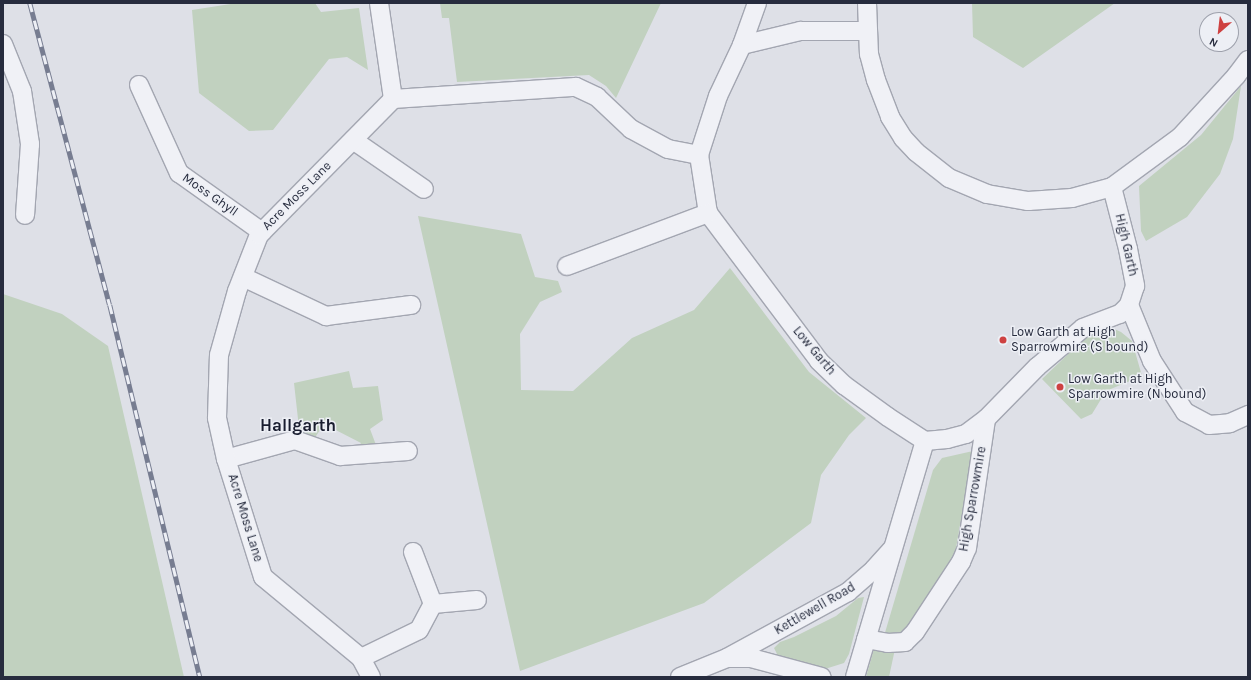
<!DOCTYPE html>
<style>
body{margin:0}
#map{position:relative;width:1251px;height:680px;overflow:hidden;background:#dee0e7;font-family:Karla,sans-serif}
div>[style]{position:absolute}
.green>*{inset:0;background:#c1d1bf}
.roads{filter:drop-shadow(1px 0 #a3a6b1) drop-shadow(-1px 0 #a3a6b1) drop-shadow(0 1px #a3a6b1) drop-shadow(0 -1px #a3a6b1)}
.minor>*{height:18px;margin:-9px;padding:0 9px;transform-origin:9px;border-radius:9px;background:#f0f1f6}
.rail>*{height:4.5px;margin-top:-2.25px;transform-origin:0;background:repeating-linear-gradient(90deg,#edeff5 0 9px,#777d91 0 18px);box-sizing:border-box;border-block:1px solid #777d91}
.dots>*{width:11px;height:11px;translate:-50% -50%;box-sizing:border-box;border:2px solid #edeff5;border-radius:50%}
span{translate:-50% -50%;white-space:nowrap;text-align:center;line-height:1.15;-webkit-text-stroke:3px #edeff5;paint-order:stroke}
.street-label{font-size:13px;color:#272c3e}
.poi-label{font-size:13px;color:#272c3e}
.left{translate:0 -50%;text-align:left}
.district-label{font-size:17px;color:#191d2f;font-weight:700}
.frame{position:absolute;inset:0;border:4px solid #272c3e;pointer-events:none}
.north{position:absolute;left:1199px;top:12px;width:40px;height:40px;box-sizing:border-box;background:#edeff5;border:1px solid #9ea1ac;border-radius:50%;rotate:208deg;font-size:11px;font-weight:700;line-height:16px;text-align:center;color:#272c3e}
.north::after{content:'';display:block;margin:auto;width:14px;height:18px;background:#ce4141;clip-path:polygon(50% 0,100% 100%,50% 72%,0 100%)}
</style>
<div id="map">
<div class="green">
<i style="clip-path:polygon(237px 3px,315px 3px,321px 12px,359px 8px,368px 70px,347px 57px,329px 59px,273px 130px,249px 131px,199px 93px,192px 10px)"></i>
<i style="clip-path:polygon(440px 3px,661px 3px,616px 98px,606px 86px,589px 75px,457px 82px,449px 18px,442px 18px)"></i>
<i style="clip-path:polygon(972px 3px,1063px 4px,1115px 3px,1023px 68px,973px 37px)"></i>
<i style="clip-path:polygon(1241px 86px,1233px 139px,1220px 174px,1187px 217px,1146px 241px,1141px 231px,1139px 186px,1201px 135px)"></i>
<i style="clip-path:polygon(418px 216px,521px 234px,535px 277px,558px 281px,562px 292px,540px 302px,520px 334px,521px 390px,573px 391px,632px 338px,694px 310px,730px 268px,809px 372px,866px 418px,849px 435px,821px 475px,811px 523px,704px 603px,520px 671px)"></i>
<i style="clip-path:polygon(3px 294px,62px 314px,108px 346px,184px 677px,3px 677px)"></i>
<i style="clip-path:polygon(1108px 326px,1121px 332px,1132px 341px,1142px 376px,1106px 391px,1092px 414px,1081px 419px,1042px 379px,1085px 338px,1096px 329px)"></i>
<i style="clip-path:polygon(349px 371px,353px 388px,378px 386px,383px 420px,370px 429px,376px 445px,356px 451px,361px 443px,324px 424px,314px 439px,300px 437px,294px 383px)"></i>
<i style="clip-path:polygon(973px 451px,955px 554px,901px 638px,884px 636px,933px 470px,942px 458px)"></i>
<i style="clip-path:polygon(864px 597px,849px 654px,844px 663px,825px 669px,778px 656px,774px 648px,780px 642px,794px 637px,836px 616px,858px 598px)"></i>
<i style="clip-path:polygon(875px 645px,895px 649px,889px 677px,866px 677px)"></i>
</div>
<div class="roads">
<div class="minor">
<i style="left:379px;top:3px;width:97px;rotate:81.7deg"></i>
<i style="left:757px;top:3px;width:45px;rotate:109.7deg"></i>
<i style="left:742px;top:45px;width:56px;rotate:115.2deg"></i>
<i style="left:718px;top:96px;width:62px;rotate:107.9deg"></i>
<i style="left:699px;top:155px;width:59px;rotate:81.2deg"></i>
<i style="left:708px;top:213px;width:185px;rotate:53.1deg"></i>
<i style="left:819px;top:361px;width:35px;rotate:44deg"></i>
<i style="left:844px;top:385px;width:54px;rotate:36deg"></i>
<i style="left:888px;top:417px;width:44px;rotate:33deg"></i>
<i style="left:925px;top:441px;width:22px;rotate:-5deg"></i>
<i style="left:947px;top:439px;width:20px;rotate:-15deg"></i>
<i style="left:966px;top:434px;width:25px;rotate:-37deg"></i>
<i style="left:986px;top:419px;width:73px;rotate:-45.6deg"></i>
<i style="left:1037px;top:367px;width:60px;rotate:-40.3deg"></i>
<i style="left:1083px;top:328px;width:40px;rotate:-21deg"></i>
<i style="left:1120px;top:314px;width:13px;rotate:-45deg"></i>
<i style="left:867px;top:3px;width:51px;rotate:87.8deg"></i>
<i style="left:869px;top:54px;width:27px;rotate:75deg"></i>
<i style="left:876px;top:80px;width:40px;rotate:69deg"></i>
<i style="left:890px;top:117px;width:25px;rotate:58deg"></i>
<i style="left:903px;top:138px;width:19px;rotate:47deg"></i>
<i style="left:916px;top:152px;width:42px;rotate:38.2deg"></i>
<i style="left:949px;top:178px;width:41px;rotate:22.8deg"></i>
<i style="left:987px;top:194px;width:42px;rotate:9.7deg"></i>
<i style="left:1028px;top:201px;width:44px;rotate:-3.9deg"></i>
<i style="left:1072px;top:198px;width:41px;rotate:-15.4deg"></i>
<i style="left:1112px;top:187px;width:84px;rotate:-36.3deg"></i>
<i style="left:1180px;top:137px;width:83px;rotate:-47.4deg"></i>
<i style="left:1236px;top:76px;width:20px;rotate:-53deg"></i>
<i style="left:3px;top:44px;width:51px;rotate:68deg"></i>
<i style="left:22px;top:91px;width:54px;rotate:81.4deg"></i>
<i style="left:30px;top:144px;width:71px;rotate:94deg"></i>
<i style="left:742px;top:45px;width:60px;rotate:-13.6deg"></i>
<i style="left:800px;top:31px;width:68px"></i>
<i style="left:139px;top:85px;width:97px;rotate:65.6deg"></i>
<i style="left:179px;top:173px;width:102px;rotate:35.4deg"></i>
<i style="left:353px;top:140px;width:86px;rotate:34.6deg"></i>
<i style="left:1112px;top:187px;width:64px;rotate:75.5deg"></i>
<i style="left:1128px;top:249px;width:38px;rotate:79deg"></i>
<i style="left:1135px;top:286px;width:20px;rotate:108deg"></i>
<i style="left:1129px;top:305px;width:61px;rotate:67.7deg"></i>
<i style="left:1152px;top:361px;width:61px;rotate:57.1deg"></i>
<i style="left:1185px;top:412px;width:27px;rotate:28deg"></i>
<i style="left:1209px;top:425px;width:21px;rotate:-5deg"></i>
<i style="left:1230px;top:423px;width:20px;rotate:-24deg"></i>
<i style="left:567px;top:266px;width:151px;rotate:-20.6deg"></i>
<i style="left:243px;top:277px;width:92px;rotate:25.2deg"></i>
<i style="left:326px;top:316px;width:86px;rotate:-7.4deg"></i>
<i style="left:226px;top:459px;width:72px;rotate:-15.4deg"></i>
<i style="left:295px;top:440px;width:48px;rotate:19.6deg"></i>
<i style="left:340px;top:456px;width:68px;rotate:-4.2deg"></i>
<i style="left:413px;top:552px;width:56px;rotate:69deg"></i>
<i style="left:866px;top:639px;width:22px;rotate:10deg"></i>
<i style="left:888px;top:643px;width:17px;rotate:-3deg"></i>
<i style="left:905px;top:642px;width:14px;rotate:-45deg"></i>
<i style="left:915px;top:632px;width:84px;rotate:-56.7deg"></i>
<i style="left:961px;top:562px;width:15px;rotate:-67deg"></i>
<i style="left:967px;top:548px;width:130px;rotate:-81.6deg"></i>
<i style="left:361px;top:658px;width:64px;rotate:-25.8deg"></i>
<i style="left:419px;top:630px;width:30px;rotate:-62deg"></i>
<i style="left:433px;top:604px;width:44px;rotate:-5.2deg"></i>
<i style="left:728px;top:658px;width:23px"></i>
<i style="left:751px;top:658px;width:73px;rotate:15deg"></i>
<i style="left:371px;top:677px;width:21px;rotate:-118deg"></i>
<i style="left:361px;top:658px;width:127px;rotate:-140.4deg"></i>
<i style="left:263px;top:577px;width:124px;rotate:-107.4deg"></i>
<i style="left:226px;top:459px;width:42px;rotate:-102.4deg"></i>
<i style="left:217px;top:418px;width:63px;rotate:-88.2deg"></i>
<i style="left:219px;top:355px;width:66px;rotate:-74.3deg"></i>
<i style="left:237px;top:291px;width:60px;rotate:-68.6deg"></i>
<i style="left:259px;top:235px;width:191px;rotate:-45.4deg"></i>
<i style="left:393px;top:99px;width:183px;rotate:-3.8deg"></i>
<i style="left:576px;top:87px;width:23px;rotate:25deg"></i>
<i style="left:597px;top:97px;width:47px;rotate:43.3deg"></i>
<i style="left:631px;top:129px;width:42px;rotate:28.4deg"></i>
<i style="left:668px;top:149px;width:32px;rotate:11deg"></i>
<i style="left:680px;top:677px;width:51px;rotate:-22deg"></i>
<i style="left:727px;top:658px;width:138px;rotate:-28.6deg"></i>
<i style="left:848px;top:592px;width:35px;rotate:-41deg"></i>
<i style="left:874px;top:569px;width:28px;rotate:-48deg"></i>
<i style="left:855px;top:677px;width:246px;rotate:-73.5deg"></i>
</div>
</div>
<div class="rail">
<i style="left:30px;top:3px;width:312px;rotate:75.2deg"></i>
<i style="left:110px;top:305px;width:383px;rotate:76.4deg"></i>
</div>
<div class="dots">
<i style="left:1003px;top:340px;background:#ce4141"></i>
<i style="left:1060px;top:387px;background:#ce4141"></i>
</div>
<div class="street-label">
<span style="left:210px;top:195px;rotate:35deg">Moss Ghyll</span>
<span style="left:297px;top:196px;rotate:-45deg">Acre Moss Lane</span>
<span style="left:1126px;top:245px;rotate:77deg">High Garth</span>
<span style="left:814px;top:351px;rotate:50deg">Low Garth</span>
<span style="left:973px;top:499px;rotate:-80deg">High Sparrowmire</span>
<span style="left:245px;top:518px;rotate:73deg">Acre Moss Lane</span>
<span style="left:815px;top:609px;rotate:-30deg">Kettlewell Road</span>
</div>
<div class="poi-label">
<span class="left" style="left:1011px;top:340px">Low Garth at High<br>Sparrowmire (S bound)</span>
<span class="left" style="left:1068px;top:387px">Low Garth at High<br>Sparrowmire (N bound)</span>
</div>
<div class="district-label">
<span style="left:298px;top:426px">Hallgarth</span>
</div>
<div class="frame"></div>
<div class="north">N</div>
</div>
